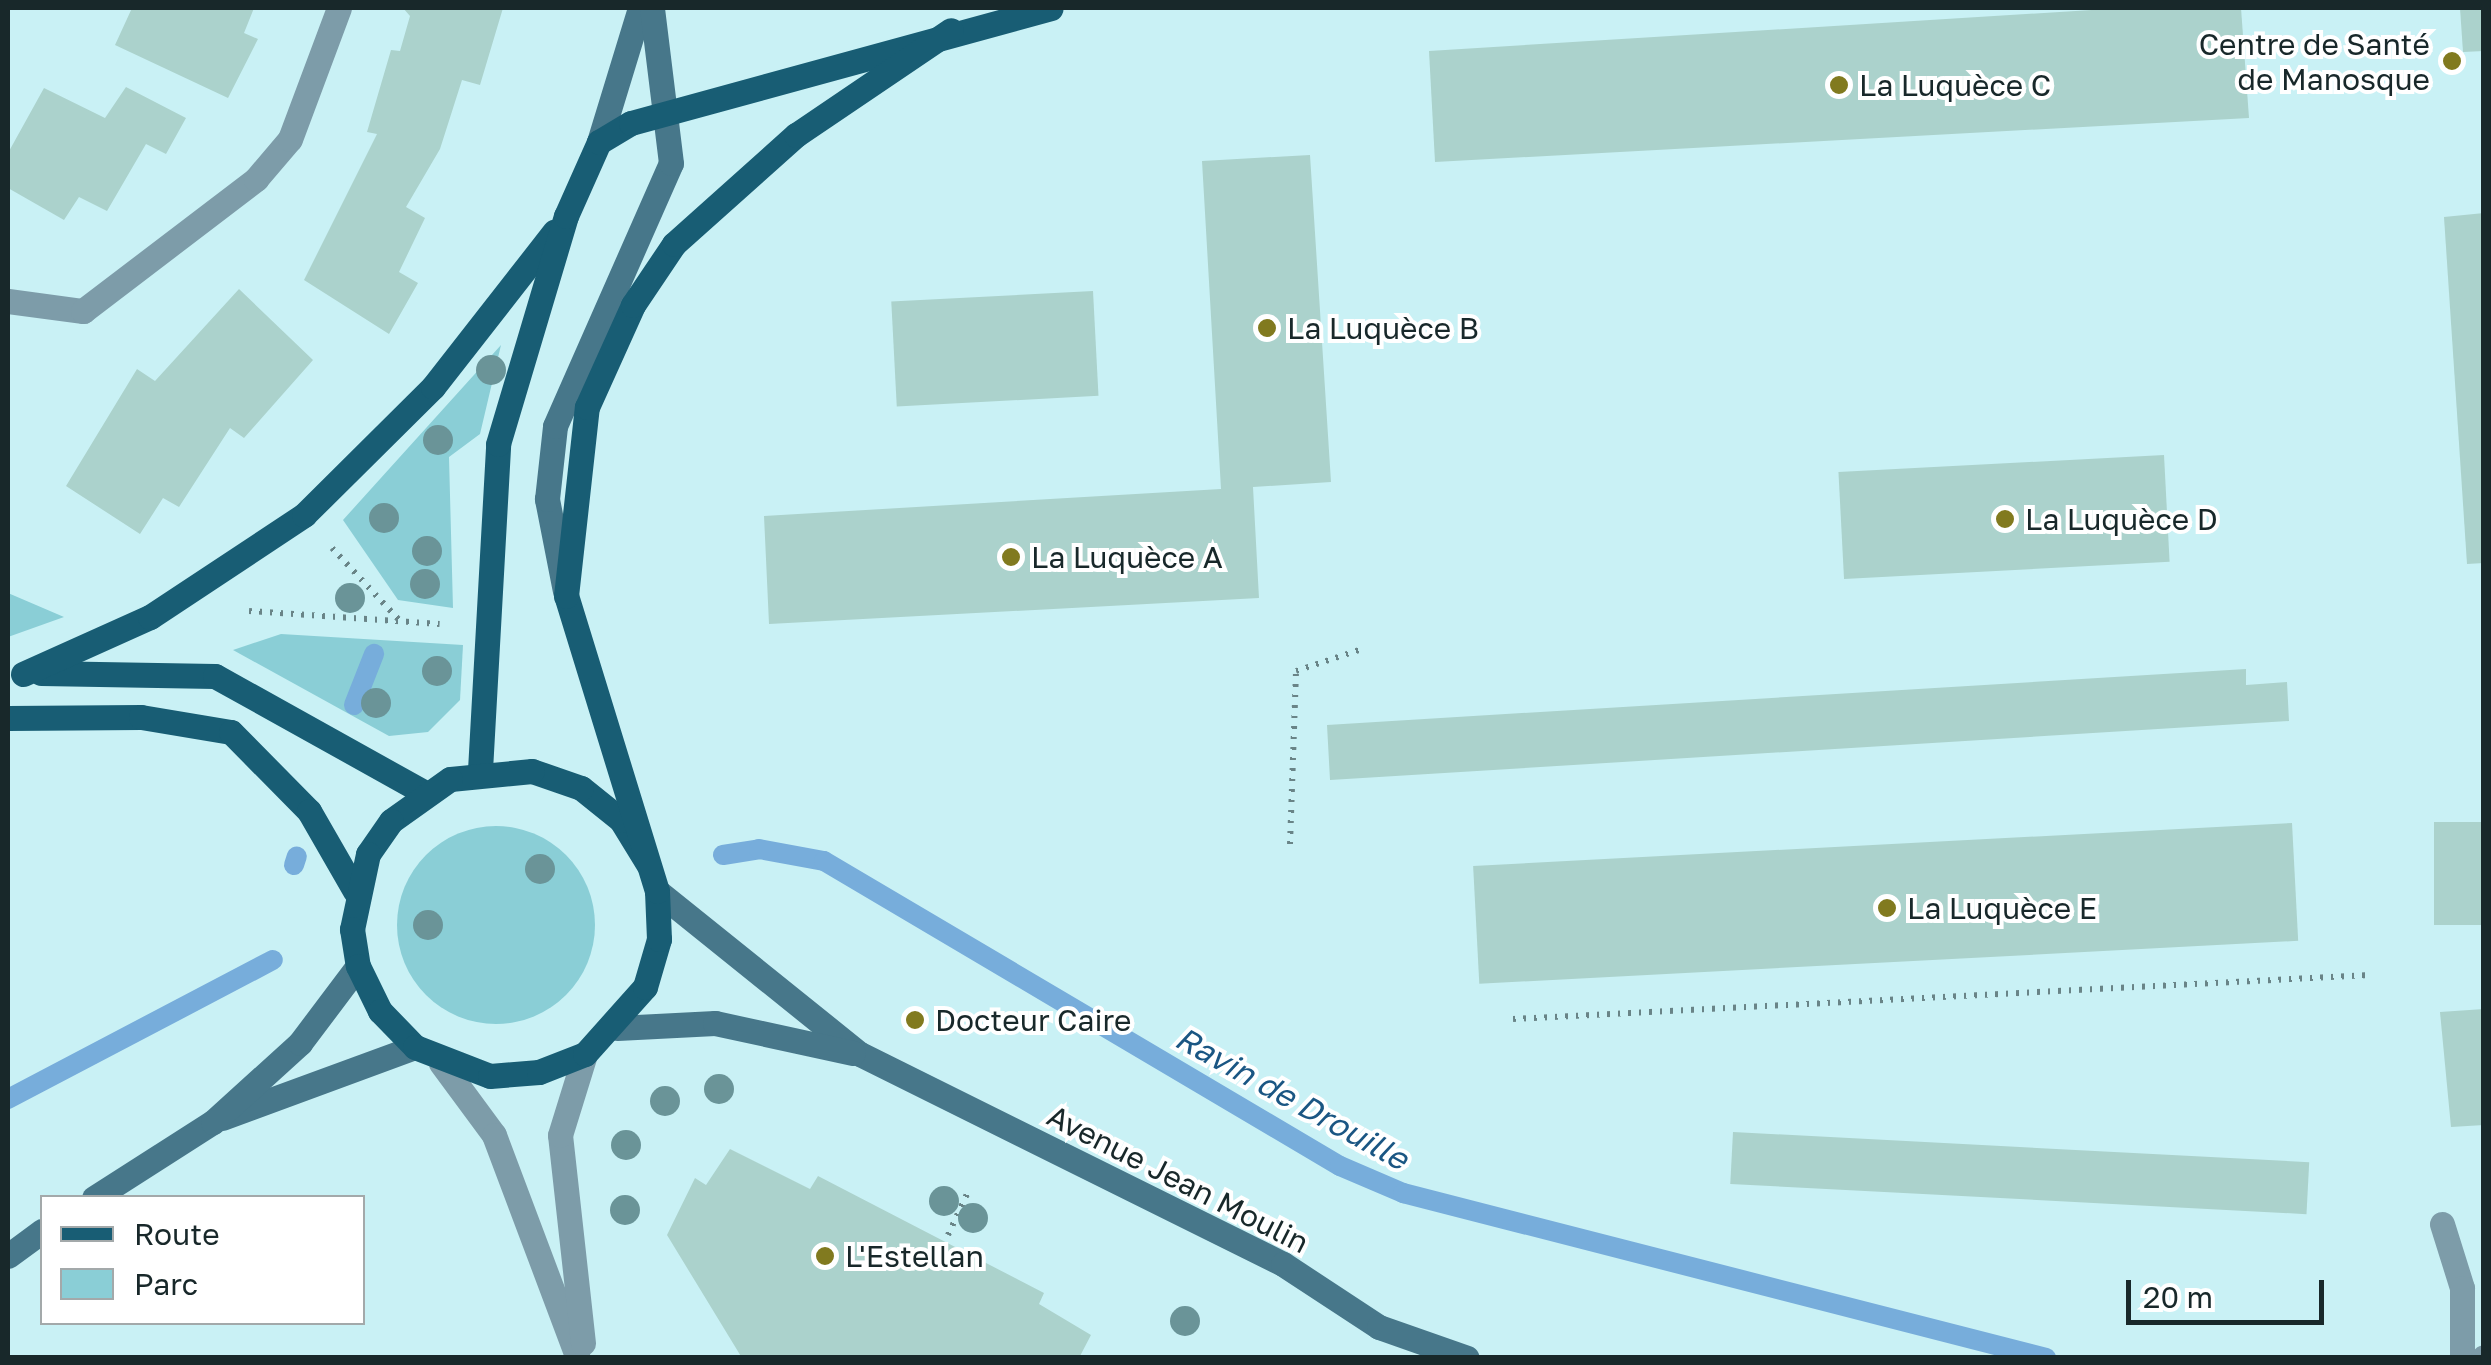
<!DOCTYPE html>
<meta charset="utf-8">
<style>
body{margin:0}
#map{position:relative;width:2491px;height:1365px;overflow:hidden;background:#c9f1f5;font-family:"Golos Text",sans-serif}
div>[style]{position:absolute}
.green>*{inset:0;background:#8aced6}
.round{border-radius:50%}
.stream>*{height:20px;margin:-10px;padding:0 10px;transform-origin:10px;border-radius:10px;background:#77addb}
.building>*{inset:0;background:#abd2cc;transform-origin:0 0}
.path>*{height:6px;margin-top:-3px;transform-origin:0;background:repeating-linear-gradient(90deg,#698487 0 2.5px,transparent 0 10.5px)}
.street>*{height:25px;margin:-12.5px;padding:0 12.5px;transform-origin:12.5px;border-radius:12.5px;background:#7d9ca9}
.secondary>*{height:25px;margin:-12.5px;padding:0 12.5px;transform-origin:12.5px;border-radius:12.5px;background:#47778a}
.primary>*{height:25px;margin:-12.5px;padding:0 12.5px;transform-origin:12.5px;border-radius:12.5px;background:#185d74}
.trees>*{width:30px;height:30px;margin:-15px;border-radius:50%;background:#6a9498}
.dots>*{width:28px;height:28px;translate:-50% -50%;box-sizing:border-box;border:5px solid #fff;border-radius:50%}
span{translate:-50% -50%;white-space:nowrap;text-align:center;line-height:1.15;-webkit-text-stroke:8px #fff;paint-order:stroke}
.poi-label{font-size:30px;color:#18282a}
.right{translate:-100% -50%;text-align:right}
.left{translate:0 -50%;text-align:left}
.street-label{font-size:30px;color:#18282a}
.water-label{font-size:32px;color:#1a5683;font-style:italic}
.frame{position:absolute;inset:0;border:10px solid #18282a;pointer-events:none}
.legend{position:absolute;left:40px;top:1195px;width:325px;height:130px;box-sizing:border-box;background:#fff;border:2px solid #a3a9aa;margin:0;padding:12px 18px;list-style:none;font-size:30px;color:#18282a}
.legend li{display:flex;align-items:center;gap:20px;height:50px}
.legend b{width:50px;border:2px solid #a3a9aa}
.scale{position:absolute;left:2126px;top:1280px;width:198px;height:45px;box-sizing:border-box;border:5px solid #18282a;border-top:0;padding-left:12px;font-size:30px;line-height:35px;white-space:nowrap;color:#18282a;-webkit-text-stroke:8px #fff;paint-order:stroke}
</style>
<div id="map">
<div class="green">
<i style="clip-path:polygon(501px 345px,480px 434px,449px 457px,453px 608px,398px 600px,343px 520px)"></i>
<i style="clip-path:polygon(8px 593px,64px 617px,8px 637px)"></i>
<i style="clip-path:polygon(281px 634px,463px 645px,460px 700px,428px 732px,389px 736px,233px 650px)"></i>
<i class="round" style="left:397px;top:826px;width:198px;height:198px"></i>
</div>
<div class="stream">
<i style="left:354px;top:705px;width:55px;rotate:-68.6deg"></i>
<i style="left:723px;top:855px;width:36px;rotate:-9deg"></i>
<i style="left:759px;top:849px;width:66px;rotate:10.5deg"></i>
<i style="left:824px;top:861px;width:599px;rotate:30.59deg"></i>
<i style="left:1340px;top:1166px;width:69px;rotate:23.2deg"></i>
<i style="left:1403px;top:1193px;width:664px;rotate:14.39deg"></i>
<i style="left:294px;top:865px;width:9px;rotate:-72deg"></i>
<i style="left:8px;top:1099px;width:299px;rotate:-27.7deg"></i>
</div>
<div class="building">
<i style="clip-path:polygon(132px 8px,254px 8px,244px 33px,258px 39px,228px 98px,115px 45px)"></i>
<i style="clip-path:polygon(403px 8px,503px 8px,480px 85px,462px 80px,440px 149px,406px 207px,425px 218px,399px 272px,418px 283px,389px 334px,304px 280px,377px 134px,367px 132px,391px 50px,400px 51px,410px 16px)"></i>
<i style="clip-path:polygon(2123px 8px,2241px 8px,2249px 118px,1435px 162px,1429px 51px)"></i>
<i style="clip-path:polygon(2460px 8px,2484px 8px,2484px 51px,2463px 52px)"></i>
<i style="clip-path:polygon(126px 87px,186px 118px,166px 154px,146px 144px,107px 211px,79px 197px,64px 220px,8px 188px,8px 153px,44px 88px,105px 118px)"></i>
<i style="clip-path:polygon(1310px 155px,1331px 482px,1253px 487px,1259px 598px,769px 624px,764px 516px,1221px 489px,1202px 161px)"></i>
<i style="clip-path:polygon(2484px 213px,2484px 563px,2467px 564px,2444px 217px)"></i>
<i style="clip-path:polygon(239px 289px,313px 360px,244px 438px,230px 428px,179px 507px,163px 498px,140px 534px,66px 486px,137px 369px,155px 381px)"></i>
<i style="left:1093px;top:291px;width:105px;height:202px;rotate:87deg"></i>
<i style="left:2164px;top:455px;width:107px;height:326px;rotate:87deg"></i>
<i style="clip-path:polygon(2246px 669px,2246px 685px,2287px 682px,2289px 721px,1330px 780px,1327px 725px)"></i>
<i style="left:2484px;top:822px;width:103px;height:50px;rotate:90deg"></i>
<i style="left:2292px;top:823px;width:118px;height:820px;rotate:87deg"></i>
<i style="clip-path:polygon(2484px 1009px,2484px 1125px,2451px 1127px,2440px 1012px)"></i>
<i style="left:1733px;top:1132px;width:577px;height:52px;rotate:3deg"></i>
<i style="clip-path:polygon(730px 1149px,810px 1189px,818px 1176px,1044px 1293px,1039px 1304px,1091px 1335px,1079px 1358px,742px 1358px,667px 1235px,695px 1178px,706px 1185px)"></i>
</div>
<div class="path">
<i style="left:332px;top:548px;width:101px;rotate:47deg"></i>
<i style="left:249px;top:611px;width:191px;rotate:3.9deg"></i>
<i style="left:1290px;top:844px;width:173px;rotate:-88deg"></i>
<i style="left:1296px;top:671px;width:70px;rotate:-18.4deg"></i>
<i style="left:1513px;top:1019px;width:858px;rotate:-2.94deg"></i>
<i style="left:948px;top:1235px;width:47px;rotate:-65.1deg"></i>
</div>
<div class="street">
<i style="left:8px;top:301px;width:76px;rotate:7.6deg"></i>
<i style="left:83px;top:311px;width:218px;rotate:-37.3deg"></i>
<i style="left:256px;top:179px;width:52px;rotate:-49.6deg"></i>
<i style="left:290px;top:139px;width:140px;rotate:-69.5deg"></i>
<i style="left:441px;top:1063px;width:89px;rotate:53.6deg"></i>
<i style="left:494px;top:1135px;width:238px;rotate:69.4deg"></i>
<i style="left:2442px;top:1224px;width:67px;rotate:72.6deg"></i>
<i style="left:2462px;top:1288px;width:70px;rotate:90deg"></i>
<i style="left:583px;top:1343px;width:209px;rotate:-96.3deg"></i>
<i style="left:560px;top:1135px;width:85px;rotate:-72.8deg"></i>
<i style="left:2483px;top:1358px;width:1px;rotate:-45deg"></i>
</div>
<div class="secondary">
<i style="left:599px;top:142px;width:140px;rotate:-73deg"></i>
<i style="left:565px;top:591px;width:94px;rotate:-101.1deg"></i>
<i style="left:547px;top:499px;width:73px;rotate:-83.7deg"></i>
<i style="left:555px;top:426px;width:287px;rotate:-66.2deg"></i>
<i style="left:671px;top:163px;width:156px;rotate:-97deg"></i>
<i style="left:657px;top:891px;width:260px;rotate:38.8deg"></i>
<i style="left:860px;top:1054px;width:472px;rotate:26.4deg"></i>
<i style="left:1283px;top:1264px;width:115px;rotate:33.3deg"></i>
<i style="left:1379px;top:1327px;width:93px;rotate:19.4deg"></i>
<i style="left:617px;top:1028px;width:98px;rotate:-2.9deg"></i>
<i style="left:715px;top:1023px;width:141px;rotate:12.3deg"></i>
<i style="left:222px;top:1118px;width:206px;rotate:-20.2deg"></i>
<i style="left:94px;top:1198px;width:141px;rotate:-32.6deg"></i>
<i style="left:213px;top:1122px;width:118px;rotate:-42.2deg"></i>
<i style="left:300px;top:1043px;width:96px;rotate:-53deg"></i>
<i style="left:8px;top:1256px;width:42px;rotate:-36.3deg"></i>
</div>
<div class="primary">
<i style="left:41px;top:673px;width:174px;rotate:1deg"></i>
<i style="left:215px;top:676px;width:240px;rotate:29.1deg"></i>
<i style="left:23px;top:674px;width:139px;rotate:-24.2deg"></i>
<i style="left:150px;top:617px;width:185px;rotate:-33.5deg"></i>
<i style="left:304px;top:515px;width:182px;rotate:-44.8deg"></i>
<i style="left:433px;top:387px;width:197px;rotate:-52deg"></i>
<i style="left:8px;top:718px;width:133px;rotate:-0.4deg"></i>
<i style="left:141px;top:717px;width:91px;rotate:9.5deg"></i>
<i style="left:231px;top:732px;width:111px;rotate:45.4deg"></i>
<i style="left:309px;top:811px;width:92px;rotate:60.1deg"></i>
<i style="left:480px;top:770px;width:326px;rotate:-86.8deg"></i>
<i style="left:498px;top:444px;width:238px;rotate:-73.4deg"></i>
<i style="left:566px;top:216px;width:81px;rotate:-66deg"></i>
<i style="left:599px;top:142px;width:37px;rotate:-31deg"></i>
<i style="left:631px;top:123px;width:435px;rotate:-15.3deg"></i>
<i style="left:648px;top:864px;width:52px;rotate:-121.5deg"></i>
<i style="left:621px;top:820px;width:51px;rotate:-141.3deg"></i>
<i style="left:581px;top:788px;width:52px;rotate:-160.9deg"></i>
<i style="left:532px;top:771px;width:82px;rotate:174.4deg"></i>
<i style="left:450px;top:779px;width:72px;rotate:144.6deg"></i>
<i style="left:391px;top:821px;width:40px;rotate:124.9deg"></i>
<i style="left:368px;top:854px;width:77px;rotate:102deg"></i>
<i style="left:352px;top:929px;width:37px;rotate:81deg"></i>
<i style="left:358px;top:966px;width:50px;rotate:63.9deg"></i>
<i style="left:380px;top:1011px;width:50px;rotate:45.8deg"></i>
<i style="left:415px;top:1047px;width:80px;rotate:21.1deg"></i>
<i style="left:490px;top:1076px;width:49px;rotate:-4.7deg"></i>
<i style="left:539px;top:1072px;width:49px;rotate:-21.4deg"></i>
<i style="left:585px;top:1054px;width:90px;rotate:-48.2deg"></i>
<i style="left:645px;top:987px;width:50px;rotate:-73.7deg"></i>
<i style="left:659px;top:939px;width:48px;rotate:-92.4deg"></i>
<i style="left:657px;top:891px;width:309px;rotate:-107.1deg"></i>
<i style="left:566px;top:596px;width:190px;rotate:-83.7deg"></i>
<i style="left:587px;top:407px;width:112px;rotate:-65.7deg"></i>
<i style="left:633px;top:305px;width:73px;rotate:-56.1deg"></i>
<i style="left:674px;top:244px;width:164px;rotate:-41.8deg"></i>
<i style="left:796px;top:135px;width:187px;rotate:-34.1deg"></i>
</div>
<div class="trees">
<i style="left:491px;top:370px"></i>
<i style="left:438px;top:440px"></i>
<i style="left:384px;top:518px"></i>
<i style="left:427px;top:551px"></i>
<i style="left:425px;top:584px"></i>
<i style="left:350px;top:598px"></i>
<i style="left:437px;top:671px"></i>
<i style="left:376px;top:703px"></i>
<i style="left:540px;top:869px"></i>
<i style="left:428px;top:925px"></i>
<i style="left:719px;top:1089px"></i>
<i style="left:665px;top:1101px"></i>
<i style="left:626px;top:1145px"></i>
<i style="left:944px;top:1201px"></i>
<i style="left:625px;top:1210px"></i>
<i style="left:973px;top:1218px"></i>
<i style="left:1185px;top:1321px"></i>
</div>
<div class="dots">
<i style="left:2452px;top:61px;background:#817a1f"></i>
<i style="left:1839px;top:85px;background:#817a1f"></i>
<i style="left:1267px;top:328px;background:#817a1f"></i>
<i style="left:2005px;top:519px;background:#817a1f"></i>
<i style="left:1011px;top:557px;background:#817a1f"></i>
<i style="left:1887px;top:908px;background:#817a1f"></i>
<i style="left:915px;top:1020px;background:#817a1f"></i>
<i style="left:825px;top:1256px;background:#817a1f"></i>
</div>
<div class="poi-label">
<span class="right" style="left:2430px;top:61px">Centre de Santé<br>de Manosque</span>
<span class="left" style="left:1859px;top:85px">La Luquèce C</span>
<span class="left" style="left:1287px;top:328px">La Luquèce B</span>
<span class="left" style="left:2025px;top:519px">La Luquèce D</span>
<span class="left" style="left:1031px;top:557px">La Luquèce A</span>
<span class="left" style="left:1907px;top:908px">La Luquèce E</span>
<span class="left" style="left:935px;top:1020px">Docteur Caire</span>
<span class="left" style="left:845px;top:1256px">L'Estellan</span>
</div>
<div class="street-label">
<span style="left:1178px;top:1179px;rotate:27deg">Avenue Jean Moulin</span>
</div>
<div class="water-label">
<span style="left:1292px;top:1098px;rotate:29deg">Ravin de Drouille</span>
</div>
<div class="frame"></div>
<ul class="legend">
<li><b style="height:12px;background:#185d74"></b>Route</li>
<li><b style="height:28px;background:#8aced6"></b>Parc</li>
</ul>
<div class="scale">20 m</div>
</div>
